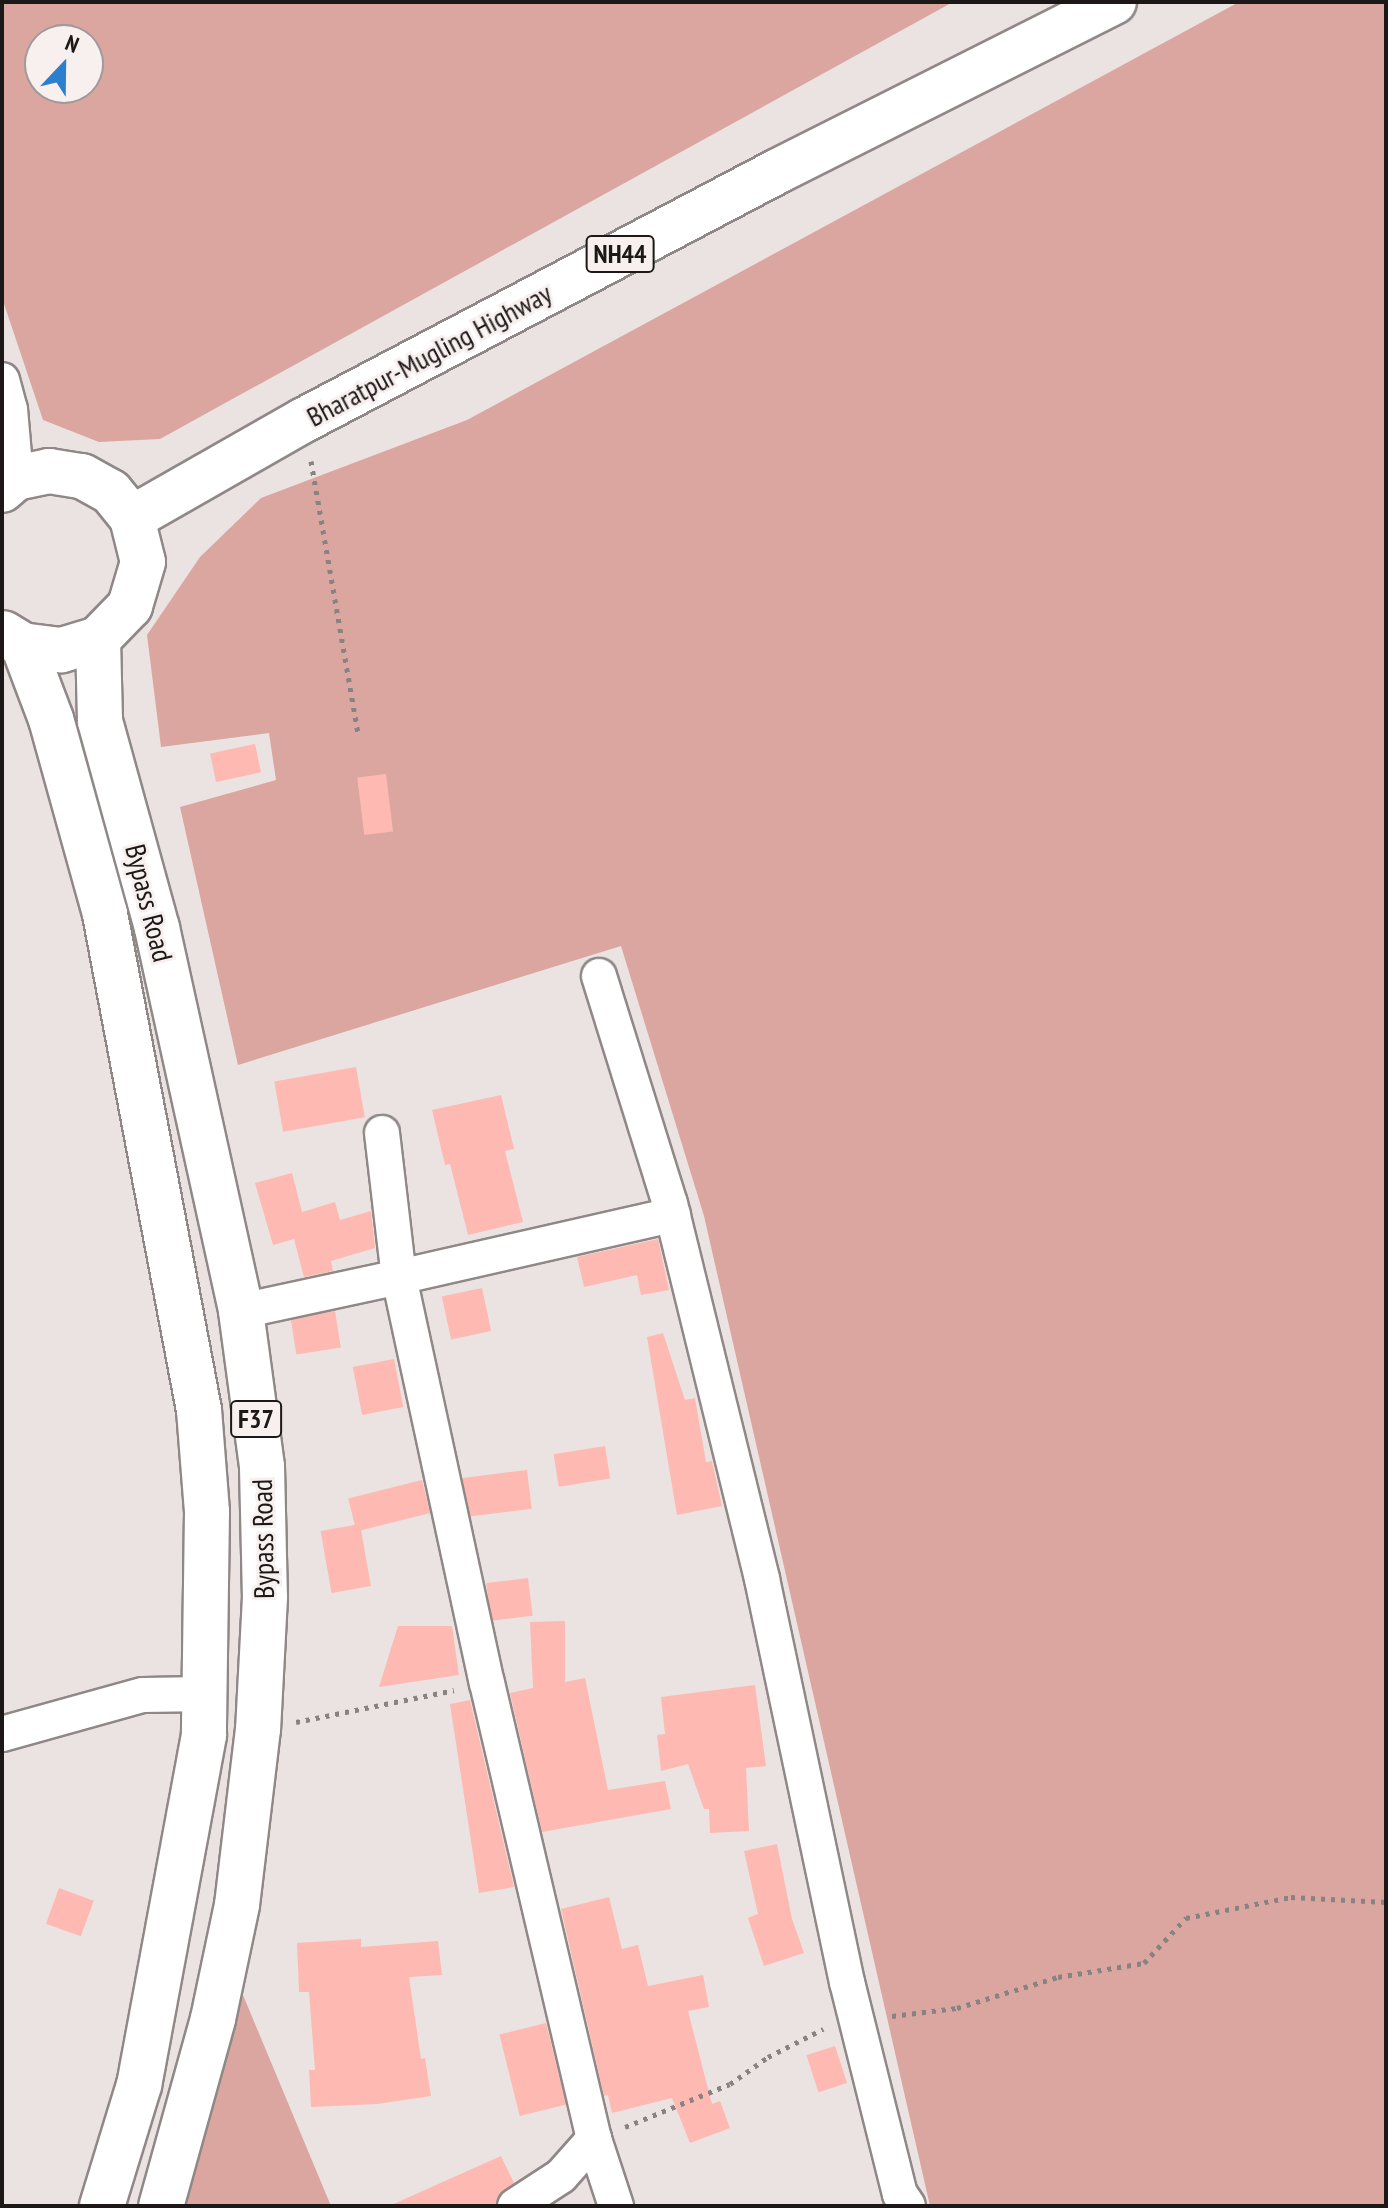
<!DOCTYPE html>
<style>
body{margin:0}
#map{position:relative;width:1388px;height:2208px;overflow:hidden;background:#ebe3e2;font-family:"PT Sans Narrow",sans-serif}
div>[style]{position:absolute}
.green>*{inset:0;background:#dba6a0}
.building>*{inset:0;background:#fdb9b2;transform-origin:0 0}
.path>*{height:5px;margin-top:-2.5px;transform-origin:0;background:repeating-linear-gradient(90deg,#888281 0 4px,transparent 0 10px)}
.roads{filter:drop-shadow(2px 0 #8f8887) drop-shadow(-2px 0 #8f8887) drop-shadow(0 2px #8f8887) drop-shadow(0 -2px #8f8887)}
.minor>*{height:34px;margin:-17px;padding:0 17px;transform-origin:17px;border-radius:17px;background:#fff}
.highway>*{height:44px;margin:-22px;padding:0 22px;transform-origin:22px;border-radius:22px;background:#fff}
span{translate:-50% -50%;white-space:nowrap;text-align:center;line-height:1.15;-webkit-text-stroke:6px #f8f0ef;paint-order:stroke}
.shield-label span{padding:2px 6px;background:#f8f0ef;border:2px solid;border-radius:6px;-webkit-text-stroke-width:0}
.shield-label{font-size:26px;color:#1b1817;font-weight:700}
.street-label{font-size:28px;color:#1b1817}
.frame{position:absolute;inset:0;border:4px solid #1b1817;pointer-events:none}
.north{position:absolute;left:24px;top:24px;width:80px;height:80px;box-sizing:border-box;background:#f8f0ef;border:2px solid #a09a99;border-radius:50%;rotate:22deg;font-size:22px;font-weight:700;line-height:32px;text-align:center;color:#1b1817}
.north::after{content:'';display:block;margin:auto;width:28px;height:36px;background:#2c7fce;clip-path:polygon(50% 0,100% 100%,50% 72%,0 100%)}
</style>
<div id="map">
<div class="green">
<i style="clip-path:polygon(evenodd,2px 2px,953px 2px,160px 439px,99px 442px,43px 420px,2px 298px,2px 2px,40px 40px,88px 40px,88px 88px,40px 88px,40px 40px)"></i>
<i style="clip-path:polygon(1239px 2px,1386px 2px,1386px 2206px,930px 2206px,704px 1216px,621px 946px,238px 1065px,180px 807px,276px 780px,269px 733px,161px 747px,147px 635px,200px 557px,261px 498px,467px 420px)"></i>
<i style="clip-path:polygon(243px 1995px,331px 2206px,179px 2206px)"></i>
</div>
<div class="building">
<i style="left:255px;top:744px;width:29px;height:46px;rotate:78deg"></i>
<i style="left:386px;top:774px;width:58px;height:29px;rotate:83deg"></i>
<i style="left:356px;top:1067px;width:51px;height:83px;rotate:80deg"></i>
<i style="clip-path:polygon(501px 1095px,514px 1149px,505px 1151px,523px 1222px,468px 1235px,450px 1164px,445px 1165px,432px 1110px)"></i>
<i style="clip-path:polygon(292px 1173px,302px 1212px,335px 1202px,340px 1220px,371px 1211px,375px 1248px,331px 1261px,333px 1271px,304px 1277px,294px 1239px,273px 1245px,255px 1183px)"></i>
<i style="clip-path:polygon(658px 1239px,669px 1290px,641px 1295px,637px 1275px,584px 1287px,577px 1257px)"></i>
<i style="left:482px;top:1288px;width:44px;height:41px;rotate:78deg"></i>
<i style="left:335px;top:1311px;width:37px;height:45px;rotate:81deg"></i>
<i style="clip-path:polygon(663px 1333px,685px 1400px,695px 1398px,706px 1462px,712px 1461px,722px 1506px,677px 1515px,647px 1337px)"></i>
<i style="left:394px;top:1359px;width:49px;height:42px;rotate:79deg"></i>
<i style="left:605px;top:1446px;width:33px;height:52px;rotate:81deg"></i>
<i style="left:527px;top:1470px;width:39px;height:65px;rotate:83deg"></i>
<i style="left:422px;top:1480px;width:34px;height:76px;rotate:76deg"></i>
<i style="left:360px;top:1524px;width:63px;height:40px;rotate:80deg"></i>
<i style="left:528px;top:1578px;width:38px;height:42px;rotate:83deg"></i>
<i style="clip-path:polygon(565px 1621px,565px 1682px,585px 1678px,608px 1790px,665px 1781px,671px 1809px,542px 1832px,510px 1693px,533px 1688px,530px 1622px)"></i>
<i style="clip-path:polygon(398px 1626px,452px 1626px,459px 1675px,379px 1687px)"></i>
<i style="clip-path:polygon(755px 1685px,766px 1766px,746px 1768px,749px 1831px,710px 1833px,709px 1809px,704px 1809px,688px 1764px,661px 1771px,657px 1735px,665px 1734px,661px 1697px)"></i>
<i style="clip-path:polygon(470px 1700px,514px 1887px,479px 1893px,450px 1704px)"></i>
<i style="clip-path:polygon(777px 1844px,792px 1919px,804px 1953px,764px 1966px,748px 1918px,758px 1914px,744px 1851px)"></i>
<i style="left:59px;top:1888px;width:37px;height:38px;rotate:20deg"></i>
<i style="clip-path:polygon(609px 1897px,622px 1949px,638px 1945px,648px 1986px,703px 1975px,709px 2007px,688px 2011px,712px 2104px,720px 2101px,730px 2128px,690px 2143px,672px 2098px,612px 2113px,608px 2095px,604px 2096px,561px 1909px)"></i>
<i style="clip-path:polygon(361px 1939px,361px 1947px,438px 1941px,442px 1975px,409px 1977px,421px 2059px,425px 2058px,431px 2096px,377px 2104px,311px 2107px,309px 2070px,315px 2070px,309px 1992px,299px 1992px,297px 1943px)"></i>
<i style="left:546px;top:2023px;width:84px;height:48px;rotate:76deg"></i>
<i style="left:835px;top:2046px;width:39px;height:30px;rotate:72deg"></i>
<i style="clip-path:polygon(501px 2156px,514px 2183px,498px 2196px,495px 2206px,389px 2206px)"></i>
</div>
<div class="path">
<i style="left:311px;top:461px;width:277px;rotate:80.2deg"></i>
<i style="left:296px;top:1722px;width:161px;rotate:-11.4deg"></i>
<i style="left:892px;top:2016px;width:65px;rotate:-7deg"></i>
<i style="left:957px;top:2008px;width:106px;rotate:-17.1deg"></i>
<i style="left:1058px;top:1977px;width:87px;rotate:-9.2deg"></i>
<i style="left:1144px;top:1963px;width:62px;rotate:-47deg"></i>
<i style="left:1186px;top:1918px;width:107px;rotate:-11.3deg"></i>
<i style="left:1291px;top:1897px;width:95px;rotate:3deg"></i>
<i style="left:625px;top:2127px;width:113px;rotate:-22.3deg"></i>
<i style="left:730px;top:2084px;width:47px;rotate:-35.4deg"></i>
<i style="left:768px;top:2057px;width:62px;rotate:-27deg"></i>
</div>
<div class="roads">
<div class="minor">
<i style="left:2px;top:380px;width:30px;rotate:75deg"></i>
<i style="left:10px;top:409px;width:69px;rotate:85deg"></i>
<i style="left:599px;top:976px;width:239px;rotate:72.7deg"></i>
<i style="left:670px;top:1204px;width:386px;rotate:76.2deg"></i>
<i style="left:762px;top:1579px;width:412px;rotate:78.1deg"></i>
<i style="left:847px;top:1982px;width:219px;rotate:76deg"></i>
<i style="left:900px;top:2194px;width:14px;rotate:56deg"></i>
<i style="left:382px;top:1133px;width:145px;rotate:83.3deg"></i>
<i style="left:399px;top:1277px;width:281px;rotate:-12.8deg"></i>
<i style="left:241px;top:1311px;width:162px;rotate:-12.1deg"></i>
<i style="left:399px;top:1277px;width:415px;rotate:77.8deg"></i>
<i style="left:487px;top:1683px;width:468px;rotate:76.8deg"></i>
<i style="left:594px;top:2139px;width:71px;rotate:71.8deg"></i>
<i style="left:2px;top:1734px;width:146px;rotate:-15.5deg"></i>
<i style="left:143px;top:1695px;width:63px;rotate:-0.9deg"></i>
<i style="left:515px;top:2206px;width:55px;rotate:-33.1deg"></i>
<i style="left:561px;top:2176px;width:50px;rotate:-48.3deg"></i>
</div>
<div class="highway">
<i style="left:2px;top:490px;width:18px;rotate:-41deg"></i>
<i style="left:16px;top:478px;width:34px;rotate:-12deg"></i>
<i style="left:49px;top:471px;width:33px;rotate:9deg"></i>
<i style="left:82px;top:476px;width:33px;rotate:29deg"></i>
<i style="left:111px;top:492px;width:33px;rotate:51deg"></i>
<i style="left:132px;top:518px;width:45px;rotate:76deg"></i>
<i style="left:143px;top:562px;width:46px;rotate:106.5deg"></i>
<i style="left:130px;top:606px;width:46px;rotate:134.1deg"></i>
<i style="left:98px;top:639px;width:39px;rotate:163deg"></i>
<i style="left:61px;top:650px;width:38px;rotate:-173deg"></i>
<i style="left:23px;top:645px;width:23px;rotate:-149deg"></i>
<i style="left:132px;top:518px;width:198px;rotate:-29.7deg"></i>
<i style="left:304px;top:420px;width:535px;rotate:-27.71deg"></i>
<i style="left:778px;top:171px;width:376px;rotate:-26.7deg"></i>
<i style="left:98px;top:639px;width:82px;rotate:88.6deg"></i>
<i style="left:100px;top:721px;width:215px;rotate:74.6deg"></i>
<i style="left:157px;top:928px;width:392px;rotate:77.6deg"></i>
<i style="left:241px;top:1311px;width:157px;rotate:82.3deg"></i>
<i style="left:262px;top:1467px;width:130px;rotate:88.7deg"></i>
<i style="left:265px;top:1597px;width:132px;rotate:93deg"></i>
<i style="left:258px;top:1729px;width:177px;rotate:96.8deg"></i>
<i style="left:237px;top:1905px;width:116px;rotate:101.9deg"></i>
<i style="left:213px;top:2019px;width:194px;rotate:105.5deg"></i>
<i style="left:23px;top:645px;width:79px;rotate:69.3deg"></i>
<i style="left:51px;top:719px;width:202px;rotate:74.5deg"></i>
<i style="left:105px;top:914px;width:505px;rotate:79.27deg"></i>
<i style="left:199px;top:1410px;width:102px;rotate:85.5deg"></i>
<i style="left:207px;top:1512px;width:223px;rotate:90.8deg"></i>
<i style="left:204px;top:1735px;width:356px;rotate:100.5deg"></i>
<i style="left:139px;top:2085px;width:127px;rotate:107deg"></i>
</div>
</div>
<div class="shield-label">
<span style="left:620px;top:254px">NH44</span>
<span style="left:256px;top:1419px">F37</span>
</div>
<div class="street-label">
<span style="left:429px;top:355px;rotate:-28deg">Bharatpur-Mugling Highway</span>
<span style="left:149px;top:903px;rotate:76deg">Bypass Road</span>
<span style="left:263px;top:1539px;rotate:-91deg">Bypass Road</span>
</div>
<div class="frame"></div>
<div class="north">N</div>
</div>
